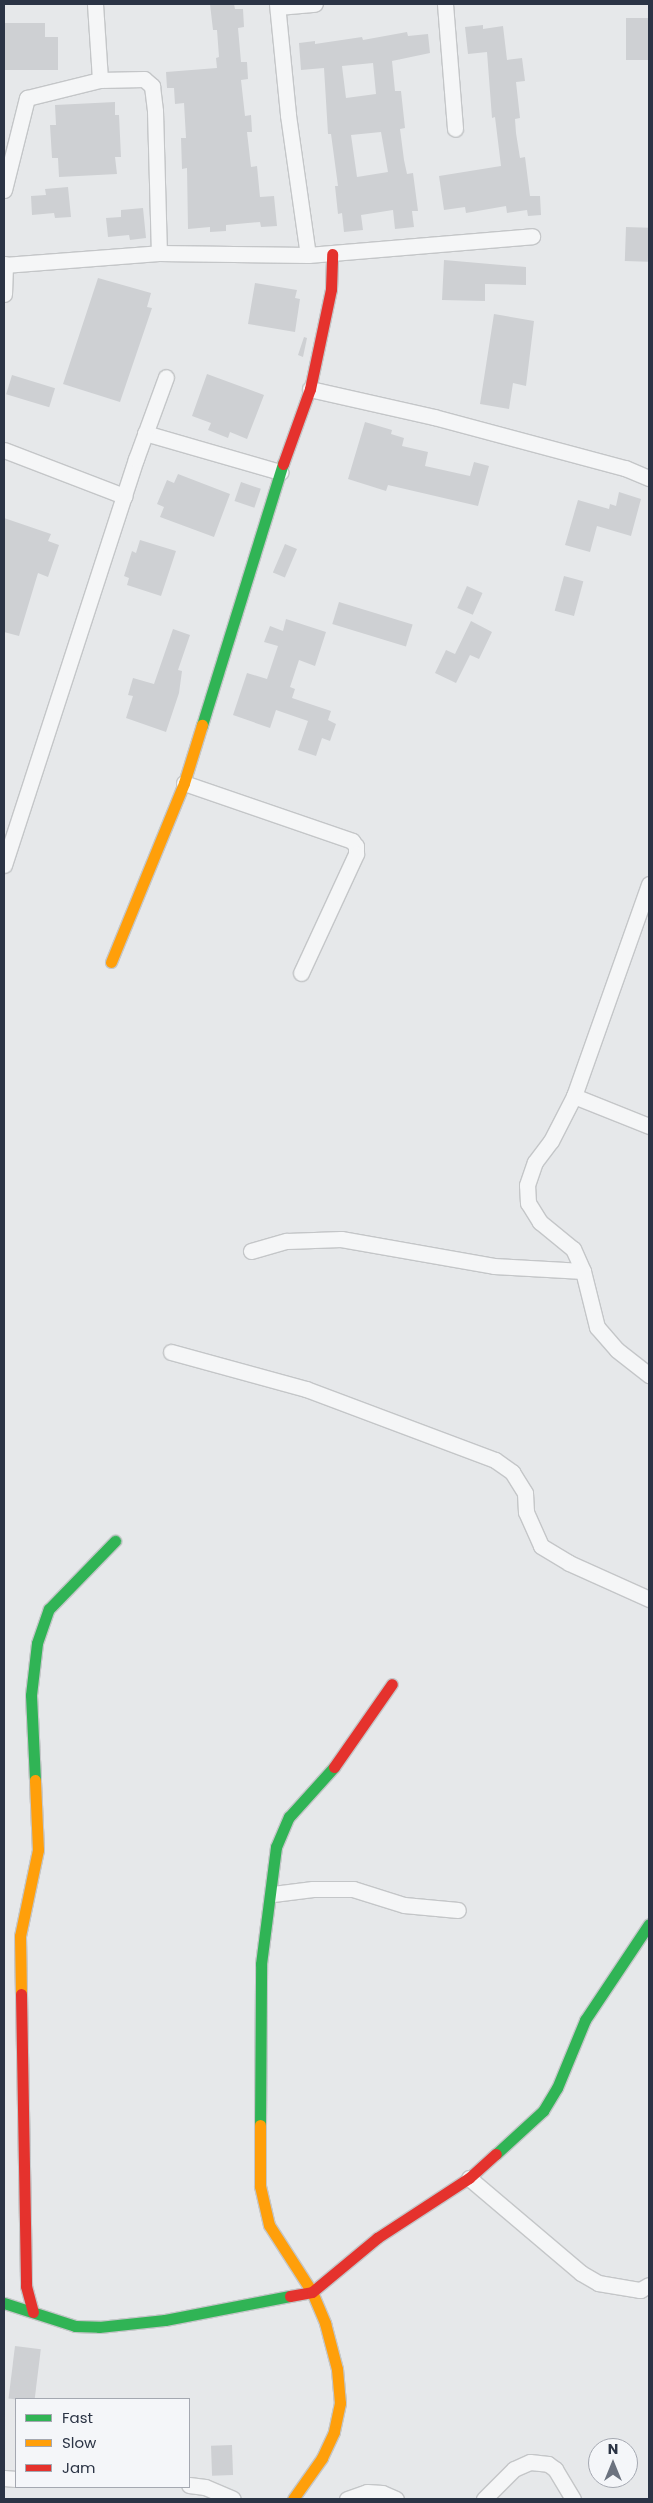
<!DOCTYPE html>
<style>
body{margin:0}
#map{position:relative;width:653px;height:2503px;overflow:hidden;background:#e6e8ea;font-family:Poppins,sans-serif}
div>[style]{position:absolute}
.building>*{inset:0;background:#ced0d3;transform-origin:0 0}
.roads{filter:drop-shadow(1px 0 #c4c6c8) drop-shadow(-1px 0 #c4c6c8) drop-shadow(0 1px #c4c6c8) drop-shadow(0 -1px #c4c6c8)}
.street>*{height:15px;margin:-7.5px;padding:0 7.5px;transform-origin:7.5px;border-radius:7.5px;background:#f5f6f7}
.fast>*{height:11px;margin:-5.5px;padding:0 5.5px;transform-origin:5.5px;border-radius:5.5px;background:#30b455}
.slow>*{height:11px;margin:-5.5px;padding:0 5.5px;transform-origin:5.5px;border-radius:5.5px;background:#ff9f0a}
.jam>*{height:11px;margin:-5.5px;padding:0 5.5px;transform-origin:5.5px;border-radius:5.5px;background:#e5322d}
span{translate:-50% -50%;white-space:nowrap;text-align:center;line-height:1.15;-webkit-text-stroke:4.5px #f4f6f9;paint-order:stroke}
.frame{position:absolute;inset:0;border:5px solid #2b3445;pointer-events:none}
.legend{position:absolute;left:15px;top:2398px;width:175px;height:90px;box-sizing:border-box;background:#f4f6f9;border:1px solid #a4a8b1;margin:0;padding:6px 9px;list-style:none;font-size:15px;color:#2b3445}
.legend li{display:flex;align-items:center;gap:10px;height:25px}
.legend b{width:25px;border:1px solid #a4a8b1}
.north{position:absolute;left:588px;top:2438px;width:50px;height:50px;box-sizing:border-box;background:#f4f6f9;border:1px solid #a4a8b1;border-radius:50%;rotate:0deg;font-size:14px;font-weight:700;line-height:20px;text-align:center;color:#2b3445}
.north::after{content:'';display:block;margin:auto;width:18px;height:22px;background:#6c737f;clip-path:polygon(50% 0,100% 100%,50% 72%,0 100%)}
</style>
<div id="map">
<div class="building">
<i style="clip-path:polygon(210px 4px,234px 4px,235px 9px,243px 9px,244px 27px,238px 28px,241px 62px,247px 62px,248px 79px,241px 80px,245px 116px,251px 115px,252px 132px,247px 132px,251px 167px,257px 166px,260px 197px,274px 196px,277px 226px,261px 227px,260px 222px,226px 225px,226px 231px,210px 232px,210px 227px,188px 229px,187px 168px,182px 169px,181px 138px,186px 138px,184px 103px,175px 104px,174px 88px,167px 88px,166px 72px,217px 68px,216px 58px,219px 57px,217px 30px,213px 30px)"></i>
<i style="left:649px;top:18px;width:42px;height:23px;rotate:90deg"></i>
<i style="clip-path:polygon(4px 23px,45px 23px,45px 37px,58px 37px,58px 70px,4px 70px)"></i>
<i style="clip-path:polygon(483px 25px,483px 29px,503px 26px,507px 60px,522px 58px,525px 81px,516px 82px,520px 118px,515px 119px,516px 133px,520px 158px,525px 157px,530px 196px,540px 196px,541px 215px,528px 216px,527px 210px,507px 213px,506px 206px,466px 213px,465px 207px,444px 210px,439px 176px,501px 166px,495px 117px,492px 118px,487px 52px,468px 54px,465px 27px)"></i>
<i style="clip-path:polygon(evenodd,407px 32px,408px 36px,428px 34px,430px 53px,392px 61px,395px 91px,401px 91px,405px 128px,400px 129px,404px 160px,407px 174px,413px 173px,418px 211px,412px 211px,414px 227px,395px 229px,393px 210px,361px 215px,363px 230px,344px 232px,342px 213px,338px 214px,335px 186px,338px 186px,331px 134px,328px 134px,324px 68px,301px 70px,299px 43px,315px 41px,315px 44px,362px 37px,363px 40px,407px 32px,373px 63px,376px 94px,346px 98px,342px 66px,373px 63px,407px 32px,381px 132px,388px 172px,357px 177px,351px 135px,381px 132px)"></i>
<i style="clip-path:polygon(115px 102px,115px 115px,119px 115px,121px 157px,115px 157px,117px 174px,59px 177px,58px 158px,52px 158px,50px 125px,56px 125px,55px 105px)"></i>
<i style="clip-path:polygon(68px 187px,71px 217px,55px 218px,54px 213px,32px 215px,31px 196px,46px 195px,45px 189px)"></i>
<i style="clip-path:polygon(143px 208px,146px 238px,130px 240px,129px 235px,108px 237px,106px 218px,121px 217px,121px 210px)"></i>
<i style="left:626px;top:227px;width:23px;height:34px;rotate:2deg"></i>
<i style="clip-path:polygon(444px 260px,526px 267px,526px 285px,485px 284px,485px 301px,442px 300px)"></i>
<i style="clip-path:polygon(98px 278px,151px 293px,147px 307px,152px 308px,120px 402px,63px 384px)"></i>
<i style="clip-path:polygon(255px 283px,297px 290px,295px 298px,300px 299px,295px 332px,248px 324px)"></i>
<i style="clip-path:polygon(494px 314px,534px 321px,526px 386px,513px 383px,509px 409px,480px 404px)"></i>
<i style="clip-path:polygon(304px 337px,307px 338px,303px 357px,298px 355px)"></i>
<i style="clip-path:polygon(207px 374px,264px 395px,247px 439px,230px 432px,228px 438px,208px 430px,211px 423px,192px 416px)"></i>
<i style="left:12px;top:375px;width:45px;height:20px;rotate:17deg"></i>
<i style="clip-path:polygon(365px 422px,392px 430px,391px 434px,404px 438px,402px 446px,428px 452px,425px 466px,470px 476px,474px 462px,489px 466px,478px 506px,388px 485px,386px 491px,348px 479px)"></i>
<i style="clip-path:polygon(178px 474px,230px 494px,214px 537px,160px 517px,164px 507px,157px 504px,167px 480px,174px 483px)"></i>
<i style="left:241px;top:482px;width:21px;height:20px;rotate:19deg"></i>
<i style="clip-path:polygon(619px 492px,641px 499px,631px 536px,597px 526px,590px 552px,565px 545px,578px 500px,609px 509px,610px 504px,616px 506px)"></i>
<i style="clip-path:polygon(4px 518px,51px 534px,48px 541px,59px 545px,48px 577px,38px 573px,19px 636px,4px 632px)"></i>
<i style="clip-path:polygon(140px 540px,176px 551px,161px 596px,127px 585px,129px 578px,124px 576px,132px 551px,136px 553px)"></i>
<i style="left:285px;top:544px;width:13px;height:31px;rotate:23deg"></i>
<i style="left:564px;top:576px;width:20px;height:36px;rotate:15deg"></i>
<i style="left:467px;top:586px;width:17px;height:24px;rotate:24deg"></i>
<i style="left:339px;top:602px;width:77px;height:23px;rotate:17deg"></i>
<i style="clip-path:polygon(286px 619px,326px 632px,315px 666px,299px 660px,290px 687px,295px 689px,292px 698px,331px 711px,328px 720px,336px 724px,330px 741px,322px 738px,316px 756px,298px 750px,308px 721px,276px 710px,270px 728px,233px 715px,247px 673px,267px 679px,278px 646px,264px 642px,270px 626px,283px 631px)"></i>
<i style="clip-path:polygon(471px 621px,492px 632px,479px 659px,470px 655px,456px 683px,435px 673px,446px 650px,455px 654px)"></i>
<i style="clip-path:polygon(173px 629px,190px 635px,178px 670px,182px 671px,179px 693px,166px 732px,126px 718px,133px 696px,128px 695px,133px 678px,154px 684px)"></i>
<i style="left:15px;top:2346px;width:26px;height:53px;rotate:7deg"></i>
<i style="left:232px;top:2445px;width:30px;height:21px;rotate:88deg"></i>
</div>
<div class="roads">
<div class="street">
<i style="left:95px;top:4px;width:76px;rotate:86.2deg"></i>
<i style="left:277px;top:4px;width:112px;rotate:84.3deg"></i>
<i style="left:288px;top:115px;width:141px;rotate:81.9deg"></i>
<i style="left:445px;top:4px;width:125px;rotate:85.4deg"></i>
<i style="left:278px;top:7px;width:37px;rotate:-5deg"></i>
<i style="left:4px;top:190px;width:95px;rotate:-76deg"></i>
<i style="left:27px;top:98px;width:75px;rotate:-13.9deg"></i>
<i style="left:100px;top:80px;width:44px;rotate:-1.3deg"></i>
<i style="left:144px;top:79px;width:11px;rotate:41deg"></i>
<i style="left:152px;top:86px;width:25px;rotate:83deg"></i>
<i style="left:155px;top:111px;width:142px;rotate:88.4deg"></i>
<i style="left:4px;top:265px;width:155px;rotate:-4.4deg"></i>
<i style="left:159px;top:253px;width:149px;rotate:0.8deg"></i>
<i style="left:308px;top:255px;width:225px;rotate:-4.8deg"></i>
<i style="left:4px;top:294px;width:30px;rotate:-88deg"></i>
<i style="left:310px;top:389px;width:127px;rotate:12.7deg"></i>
<i style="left:434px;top:417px;width:198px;rotate:15deg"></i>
<i style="left:625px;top:468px;width:26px;rotate:23deg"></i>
<i style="left:145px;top:433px;width:141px;rotate:16.1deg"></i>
<i style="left:4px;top:450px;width:129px;rotate:21deg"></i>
<i style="left:184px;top:783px;width:178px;rotate:19deg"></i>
<i style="left:352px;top:841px;width:6px;rotate:51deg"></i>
<i style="left:356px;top:846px;width:8px;rotate:90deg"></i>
<i style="left:356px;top:854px;width:131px;rotate:114.8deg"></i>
<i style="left:4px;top:865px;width:427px;rotate:-72deg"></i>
<i style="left:136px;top:459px;width:87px;rotate:-69.9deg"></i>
<i style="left:574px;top:1096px;width:81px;rotate:21.8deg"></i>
<i style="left:251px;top:1251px;width:37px;rotate:-16deg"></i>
<i style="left:287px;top:1241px;width:54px;rotate:-2.1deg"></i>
<i style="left:341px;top:1239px;width:155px;rotate:10deg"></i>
<i style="left:494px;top:1266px;width:89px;rotate:3.2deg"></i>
<i style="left:583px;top:1271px;width:58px;rotate:76deg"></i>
<i style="left:597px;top:1327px;width:30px;rotate:49deg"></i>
<i style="left:617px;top:1350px;width:41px;rotate:38deg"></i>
<i style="left:583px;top:1271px;width:24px;rotate:-114deg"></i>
<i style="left:573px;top:1249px;width:43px;rotate:-140.7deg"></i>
<i style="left:540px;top:1222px;width:22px;rotate:-122deg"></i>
<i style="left:528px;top:1203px;width:18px;rotate:-93deg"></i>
<i style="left:527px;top:1185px;width:24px;rotate:-71deg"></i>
<i style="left:535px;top:1162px;width:26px;rotate:-53deg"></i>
<i style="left:551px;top:1141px;width:51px;rotate:-62.9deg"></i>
<i style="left:574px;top:1096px;width:225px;rotate:-70.5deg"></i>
<i style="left:171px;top:1352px;width:140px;rotate:15.3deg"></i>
<i style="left:306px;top:1389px;width:202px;rotate:20.6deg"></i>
<i style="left:495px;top:1460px;width:21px;rotate:35deg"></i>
<i style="left:512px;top:1472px;width:25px;rotate:58deg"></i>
<i style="left:525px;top:1493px;width:19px;rotate:87deg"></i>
<i style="left:526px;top:1512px;width:37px;rotate:66deg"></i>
<i style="left:541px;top:1546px;width:33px;rotate:31deg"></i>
<i style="left:569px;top:1563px;width:88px;rotate:24.2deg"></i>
<i style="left:273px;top:1894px;width:40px;rotate:-7.1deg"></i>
<i style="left:313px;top:1889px;width:40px"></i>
<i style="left:353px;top:1889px;width:53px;rotate:17.4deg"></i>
<i style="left:404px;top:1905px;width:54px;rotate:5.3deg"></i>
<i style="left:469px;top:2178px;width:147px;rotate:40.3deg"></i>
<i style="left:581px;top:2273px;width:20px;rotate:30deg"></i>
<i style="left:598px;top:2283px;width:43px;rotate:9.5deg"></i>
<i style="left:640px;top:2290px;width:10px;rotate:-29deg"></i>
<i style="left:4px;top:2478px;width:12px;rotate:5deg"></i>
<i style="left:189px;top:2485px;width:16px;rotate:7deg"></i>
<i style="left:205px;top:2487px;width:30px;rotate:23deg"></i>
<i style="left:347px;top:2499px;width:21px;rotate:-19deg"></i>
<i style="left:367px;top:2492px;width:15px;rotate:4deg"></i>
<i style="left:382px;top:2493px;width:15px;rotate:23deg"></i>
<i style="left:484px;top:2499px;width:42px;rotate:-45deg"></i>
<i style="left:514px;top:2469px;width:17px;rotate:-24deg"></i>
<i style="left:530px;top:2462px;width:18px;rotate:6deg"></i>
<i style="left:548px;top:2464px;width:9px;rotate:36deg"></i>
<i style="left:555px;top:2469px;width:35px;rotate:59deg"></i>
</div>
<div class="fast">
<i style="left:202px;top:725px;width:273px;rotate:-72.8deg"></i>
<i style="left:35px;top:1780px;width:85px;rotate:-92.7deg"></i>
<i style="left:31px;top:1695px;width:52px;rotate:-83.4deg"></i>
<i style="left:37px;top:1643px;width:36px;rotate:-71deg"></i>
<i style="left:49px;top:1609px;width:95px;rotate:-45.9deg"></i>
<i style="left:260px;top:2125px;width:161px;rotate:-89.6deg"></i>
<i style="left:261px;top:1964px;width:118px;rotate:-82.7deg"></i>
<i style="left:276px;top:1847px;width:33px;rotate:-67deg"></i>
<i style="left:289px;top:1817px;width:67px;rotate:-48deg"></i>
<i style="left:496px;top:2154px;width:64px;rotate:-42.5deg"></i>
<i style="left:543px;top:2111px;width:27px;rotate:-59deg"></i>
<i style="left:557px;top:2088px;width:74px;rotate:-67.6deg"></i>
<i style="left:585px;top:2020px;width:115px;rotate:-56.3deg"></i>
<i style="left:4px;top:2303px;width:75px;rotate:17.9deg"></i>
<i style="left:75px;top:2326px;width:24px;rotate:2deg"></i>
<i style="left:99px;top:2327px;width:66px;rotate:-6.1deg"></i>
<i style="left:165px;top:2320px;width:127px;rotate:-10.9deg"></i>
</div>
<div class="slow">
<i style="left:111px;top:962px;width:193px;rotate:-67.8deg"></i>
<i style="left:184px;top:783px;width:61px;rotate:-72.8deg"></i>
<i style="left:21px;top:1994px;width:58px;rotate:-91deg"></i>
<i style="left:20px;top:1936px;width:88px;rotate:-78.2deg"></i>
<i style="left:38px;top:1850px;width:70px;rotate:-92.5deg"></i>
<i style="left:260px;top:2125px;width:61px;rotate:90deg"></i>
<i style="left:260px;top:2186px;width:40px;rotate:77deg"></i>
<i style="left:269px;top:2225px;width:80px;rotate:57.3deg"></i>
<i style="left:312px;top:2292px;width:34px;rotate:67deg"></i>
<i style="left:325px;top:2323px;width:48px;rotate:75.4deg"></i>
<i style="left:337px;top:2369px;width:34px;rotate:85deg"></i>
<i style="left:340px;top:2403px;width:30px;rotate:102deg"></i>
<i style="left:334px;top:2432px;width:29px;rotate:115deg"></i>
<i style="left:322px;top:2458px;width:50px;rotate:125.3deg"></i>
</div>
<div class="jam">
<i style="left:283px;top:464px;width:80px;rotate:-70.2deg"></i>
<i style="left:310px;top:389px;width:102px;rotate:-78.1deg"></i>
<i style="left:331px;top:289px;width:35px;rotate:-88deg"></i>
<i style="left:334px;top:1767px;width:101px;rotate:-55.1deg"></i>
<i style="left:21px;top:1994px;width:292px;rotate:89deg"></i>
<i style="left:26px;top:2286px;width:27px;rotate:75deg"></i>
<i style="left:290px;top:2296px;width:22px;rotate:-10deg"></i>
<i style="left:312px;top:2292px;width:85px;rotate:-39.7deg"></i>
<i style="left:377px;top:2238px;width:110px;rotate:-33.1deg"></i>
<i style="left:469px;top:2178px;width:36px;rotate:-42deg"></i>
</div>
</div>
<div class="frame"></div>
<ul class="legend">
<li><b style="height:6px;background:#30b455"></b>Fast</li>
<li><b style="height:6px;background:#ff9f0a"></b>Slow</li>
<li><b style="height:6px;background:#e5322d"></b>Jam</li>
</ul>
<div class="north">N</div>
</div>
